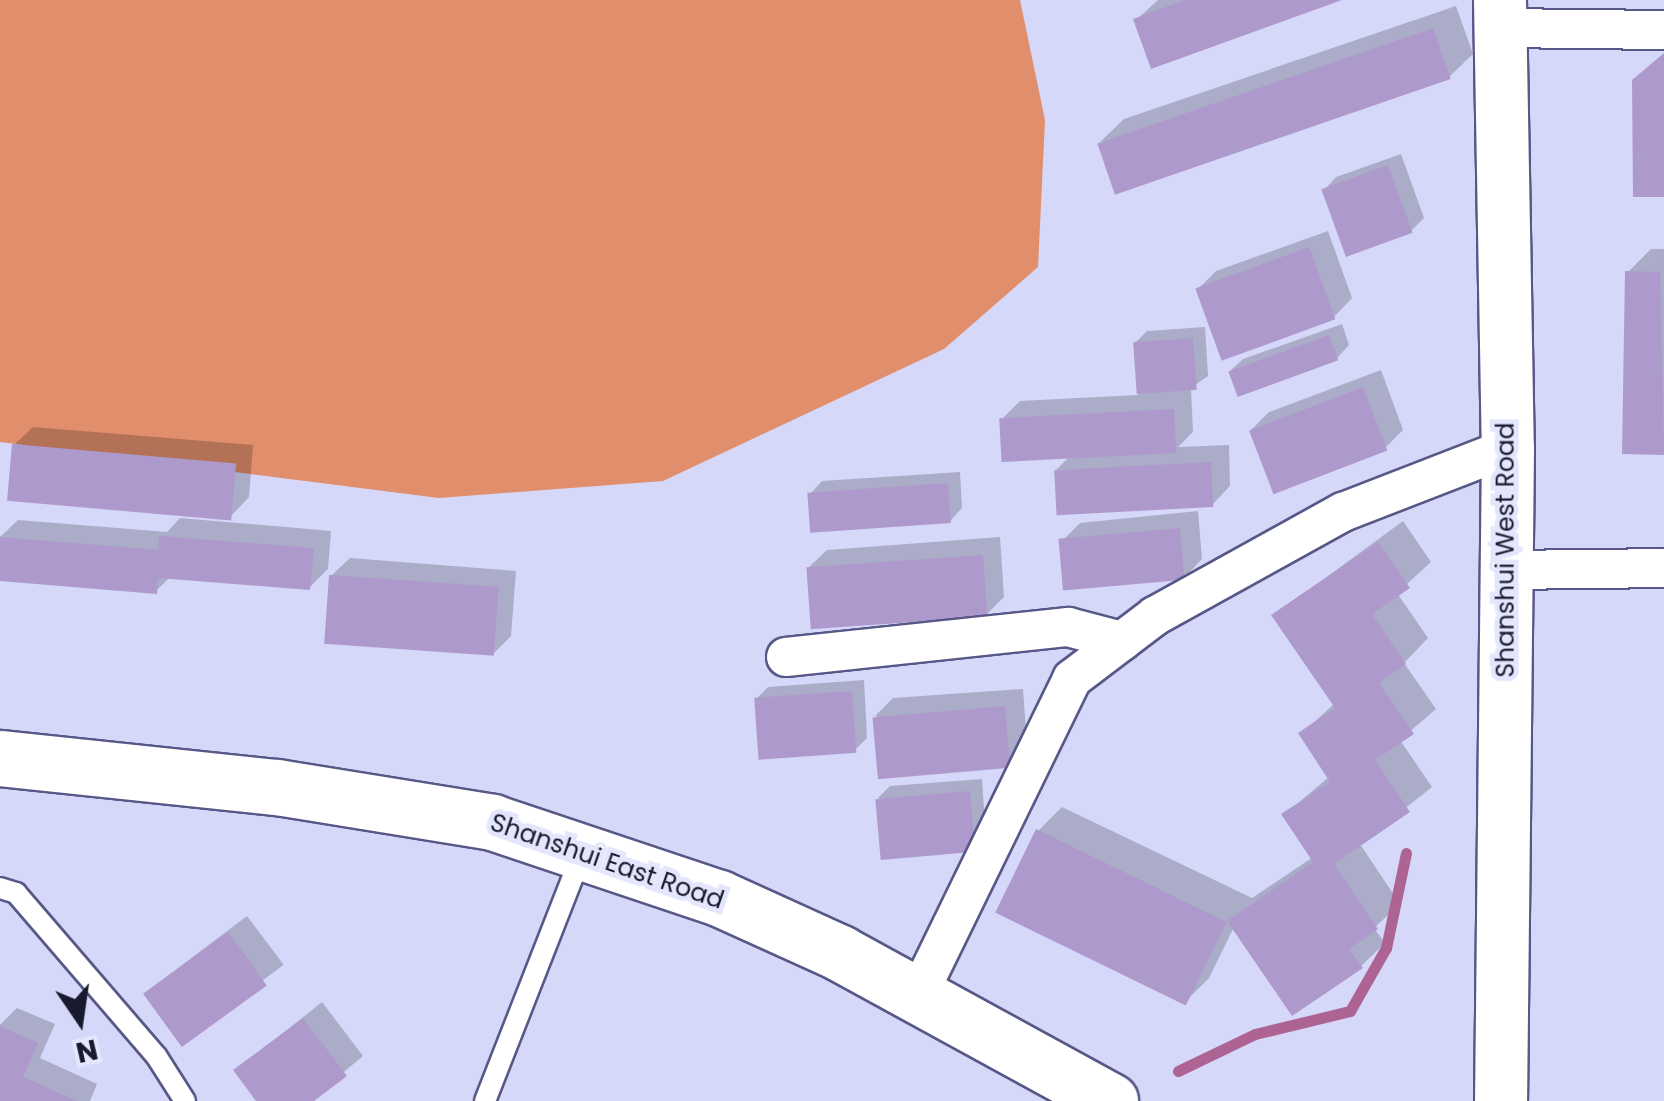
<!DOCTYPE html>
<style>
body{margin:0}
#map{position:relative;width:1664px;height:1101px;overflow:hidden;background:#d6d8f9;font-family:Poppins,sans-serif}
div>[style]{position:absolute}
.forest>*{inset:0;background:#e08e6c}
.shadow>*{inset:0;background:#0003;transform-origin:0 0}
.stream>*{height:11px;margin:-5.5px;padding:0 5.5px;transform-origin:5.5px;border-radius:5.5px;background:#ae6492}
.building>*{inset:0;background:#ae99cd;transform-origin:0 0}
.roads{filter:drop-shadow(2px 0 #585888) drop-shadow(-2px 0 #585888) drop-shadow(0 2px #585888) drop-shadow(0 -2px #585888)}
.lane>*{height:20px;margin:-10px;padding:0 10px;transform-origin:10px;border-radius:10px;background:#fff}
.street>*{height:38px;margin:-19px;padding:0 19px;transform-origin:19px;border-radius:19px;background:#fff}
.secondary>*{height:52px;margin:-26px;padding:0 26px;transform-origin:26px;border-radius:26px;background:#fff}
.highway>*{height:55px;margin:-27.5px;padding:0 27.5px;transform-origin:27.5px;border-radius:27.5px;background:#fff}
span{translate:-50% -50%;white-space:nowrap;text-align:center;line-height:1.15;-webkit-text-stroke:10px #e4e6fd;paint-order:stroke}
.street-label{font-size:25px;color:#1a1a2e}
.north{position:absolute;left:30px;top:971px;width:100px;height:100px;-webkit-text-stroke:8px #e4e6fd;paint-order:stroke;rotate:167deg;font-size:28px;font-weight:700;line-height:40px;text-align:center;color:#1a1a2e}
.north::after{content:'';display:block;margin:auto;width:35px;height:45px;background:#1a1a2e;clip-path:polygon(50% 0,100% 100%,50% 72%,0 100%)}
</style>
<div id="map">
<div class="forest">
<i style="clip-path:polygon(0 0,1020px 0,1045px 120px,1038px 267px,944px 349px,663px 481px,439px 498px,0 442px)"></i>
</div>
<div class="shadow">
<i style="clip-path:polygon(1158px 0,1336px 0,1136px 20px)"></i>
<i style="clip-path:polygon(1456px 6px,1473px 54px,1449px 77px,1100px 142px,1124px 119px)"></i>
<i style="clip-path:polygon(1401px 154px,1424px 218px,1412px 230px,1324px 190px,1336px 177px)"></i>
<i style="clip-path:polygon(1328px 231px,1352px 298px,1334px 317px,1198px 289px,1216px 271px)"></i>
<i style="clip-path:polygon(1651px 249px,1664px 249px,1664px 453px,1625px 452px,1627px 273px)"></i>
<i style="clip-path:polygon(1342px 324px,1349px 345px,1337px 358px,1230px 371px,1243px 359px)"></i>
<i style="clip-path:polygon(1205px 327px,1208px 376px,1191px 388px,1193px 432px,1178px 447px,1229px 445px,1230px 486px,1212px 505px,1056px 470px,1070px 456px,1001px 420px,1020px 401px,1138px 395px,1135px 343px,1147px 331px)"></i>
<i style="clip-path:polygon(1381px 370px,1403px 430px,1385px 448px,1251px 430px,1269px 412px)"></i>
<i style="clip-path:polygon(33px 427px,253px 445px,249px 497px,231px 516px,14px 445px)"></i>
<i style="clip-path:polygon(960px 472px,962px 508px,950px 521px,810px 494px,822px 481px)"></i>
<i style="clip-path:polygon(1198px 511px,1202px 559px,1184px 578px,1062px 541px,1080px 523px)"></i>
<i style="clip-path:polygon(180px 518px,331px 531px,328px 569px,309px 588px,171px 576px,156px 591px,0 578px,0 537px,18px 520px,167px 532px)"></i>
<i style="clip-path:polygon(1403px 521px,1431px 562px,1397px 593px,1428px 638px,1404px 663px,1436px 709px,1400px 740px,1432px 787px,1360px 844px,1400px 904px,1374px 928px,1385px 943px,1361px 966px,1234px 927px,1209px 978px,1186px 1001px,1038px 831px,1062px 807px,1252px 898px,1313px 857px,1284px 815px,1330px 776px,1301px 734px,1335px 703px,1275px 615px)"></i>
<i style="clip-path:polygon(1000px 537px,1004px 597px,986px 615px,808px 568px,827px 550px)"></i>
<i style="clip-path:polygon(350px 558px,516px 571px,511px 636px,493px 654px,331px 576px)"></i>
<i style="clip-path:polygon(864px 680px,867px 738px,855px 750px,756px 699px,768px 687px)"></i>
<i style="clip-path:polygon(1023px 689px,1027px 747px,1009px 766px,875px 716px,893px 698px)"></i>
<i style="clip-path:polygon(982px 779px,986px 837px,973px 849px,878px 798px,890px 786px)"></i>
<i style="left:247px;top:916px;width:61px;height:127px;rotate:53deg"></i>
<i style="clip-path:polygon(322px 1002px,363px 1056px,309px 1101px,259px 1101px,236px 1071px)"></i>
<i style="clip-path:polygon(17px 1008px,55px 1024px,40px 1058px,97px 1084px,90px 1101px,0 1101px,0 1025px)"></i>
</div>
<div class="stream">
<i style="left:1178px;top:1071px;width:85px;rotate:-25.7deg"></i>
<i style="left:1255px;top:1034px;width:98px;rotate:-13.6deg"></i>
<i style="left:1350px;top:1011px;width:73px;rotate:-60.3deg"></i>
<i style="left:1386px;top:948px;width:97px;rotate:-78.1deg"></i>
</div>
<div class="building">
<i style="clip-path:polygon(1185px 0,1342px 0,1151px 69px,1133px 19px)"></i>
<i style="left:1433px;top:28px;width:54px;height:355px;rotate:71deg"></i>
<i style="clip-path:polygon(1664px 53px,1664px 197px,1633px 197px,1632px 80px)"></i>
<i style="left:1388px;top:165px;width:72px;height:71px;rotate:70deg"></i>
<i style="left:1309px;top:247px;width:77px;height:121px;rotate:70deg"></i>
<i style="clip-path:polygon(1660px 256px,1664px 455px,1622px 454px,1625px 271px,1660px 272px)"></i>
<i style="left:1329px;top:335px;width:27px;height:107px;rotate:70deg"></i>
<i style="left:1193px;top:338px;width:52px;height:60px;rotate:86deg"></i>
<i style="left:1363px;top:387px;width:68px;height:122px;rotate:69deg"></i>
<i style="left:1174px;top:409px;width:44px;height:175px;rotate:87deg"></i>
<i style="left:12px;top:444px;width:225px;height:57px;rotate:5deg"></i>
<i style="left:1211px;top:462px;width:45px;height:157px;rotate:87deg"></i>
<i style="left:948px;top:483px;width:40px;height:141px;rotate:86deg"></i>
<i style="left:1180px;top:528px;width:52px;height:122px;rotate:85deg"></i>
<i style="clip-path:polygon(159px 536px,314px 548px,310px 590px,158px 578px,157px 594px,0 581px,0 537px,158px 550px)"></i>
<i style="clip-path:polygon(1378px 542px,1410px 588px,1372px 614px,1406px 664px,1379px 683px,1414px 734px,1375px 760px,1410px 812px,1334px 864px,1378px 929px,1349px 949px,1363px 968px,1292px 1016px,1227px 921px,1313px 862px,1281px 814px,1330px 782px,1298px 733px,1335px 708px,1271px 615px)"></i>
<i style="left:983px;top:555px;width:62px;height:177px;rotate:86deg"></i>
<i style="left:329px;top:575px;width:170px;height:69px;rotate:4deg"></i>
<i style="left:852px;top:691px;width:62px;height:98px;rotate:86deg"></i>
<i style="left:1005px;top:706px;width:62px;height:133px;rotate:85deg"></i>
<i style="left:970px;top:791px;width:61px;height:95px;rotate:85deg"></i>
<i style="left:1036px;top:829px;width:212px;height:93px;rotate:26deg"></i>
<i style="left:228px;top:932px;width:66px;height:105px;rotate:54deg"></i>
<i style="clip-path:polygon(303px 1018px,347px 1076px,314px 1101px,256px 1101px,233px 1070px)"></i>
<i style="clip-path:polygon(0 1026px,38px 1043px,23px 1077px,77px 1101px,0 1101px)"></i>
</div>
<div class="roads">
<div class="lane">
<i style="left:0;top:888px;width:17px;rotate:17deg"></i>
<i style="left:16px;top:893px;width:216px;rotate:49.3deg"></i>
<i style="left:157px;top:1057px;width:52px;rotate:57.5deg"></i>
<i style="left:485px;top:1101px;width:266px;rotate:-68.6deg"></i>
</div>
<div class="street">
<i style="left:1500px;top:28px;width:164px;rotate:0.7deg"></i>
<i style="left:1506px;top:570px;width:158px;rotate:-0.7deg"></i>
<i style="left:786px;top:657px;width:284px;rotate:-6.1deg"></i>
<i style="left:1068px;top:627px;width:56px;rotate:14.5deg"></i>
<i style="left:917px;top:997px;width:354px;rotate:-64deg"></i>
<i style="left:1072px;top:679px;width:104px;rotate:-37.2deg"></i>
<i style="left:1155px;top:616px;width:215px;rotate:-29deg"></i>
<i style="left:1343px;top:512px;width:177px;rotate:-21.2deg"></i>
</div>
<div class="secondary">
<i style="left:1500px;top:0;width:448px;rotate:89deg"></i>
<i style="left:1508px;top:448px;width:653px;rotate:90.61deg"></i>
</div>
<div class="highway">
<i style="left:0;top:758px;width:279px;rotate:6deg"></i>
<i style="left:277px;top:787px;width:218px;rotate:9.2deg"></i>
<i style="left:492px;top:822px;width:239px;rotate:18.5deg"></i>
<i style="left:719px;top:898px;width:133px;rotate:24.4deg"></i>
<i style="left:840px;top:953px;width:308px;rotate:28.7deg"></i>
</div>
</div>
<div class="street-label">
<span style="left:1506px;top:550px;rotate:-90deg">Shanshui West Road</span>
<span style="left:607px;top:862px;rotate:19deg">Shanshui East Road</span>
</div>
<div class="north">N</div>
</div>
